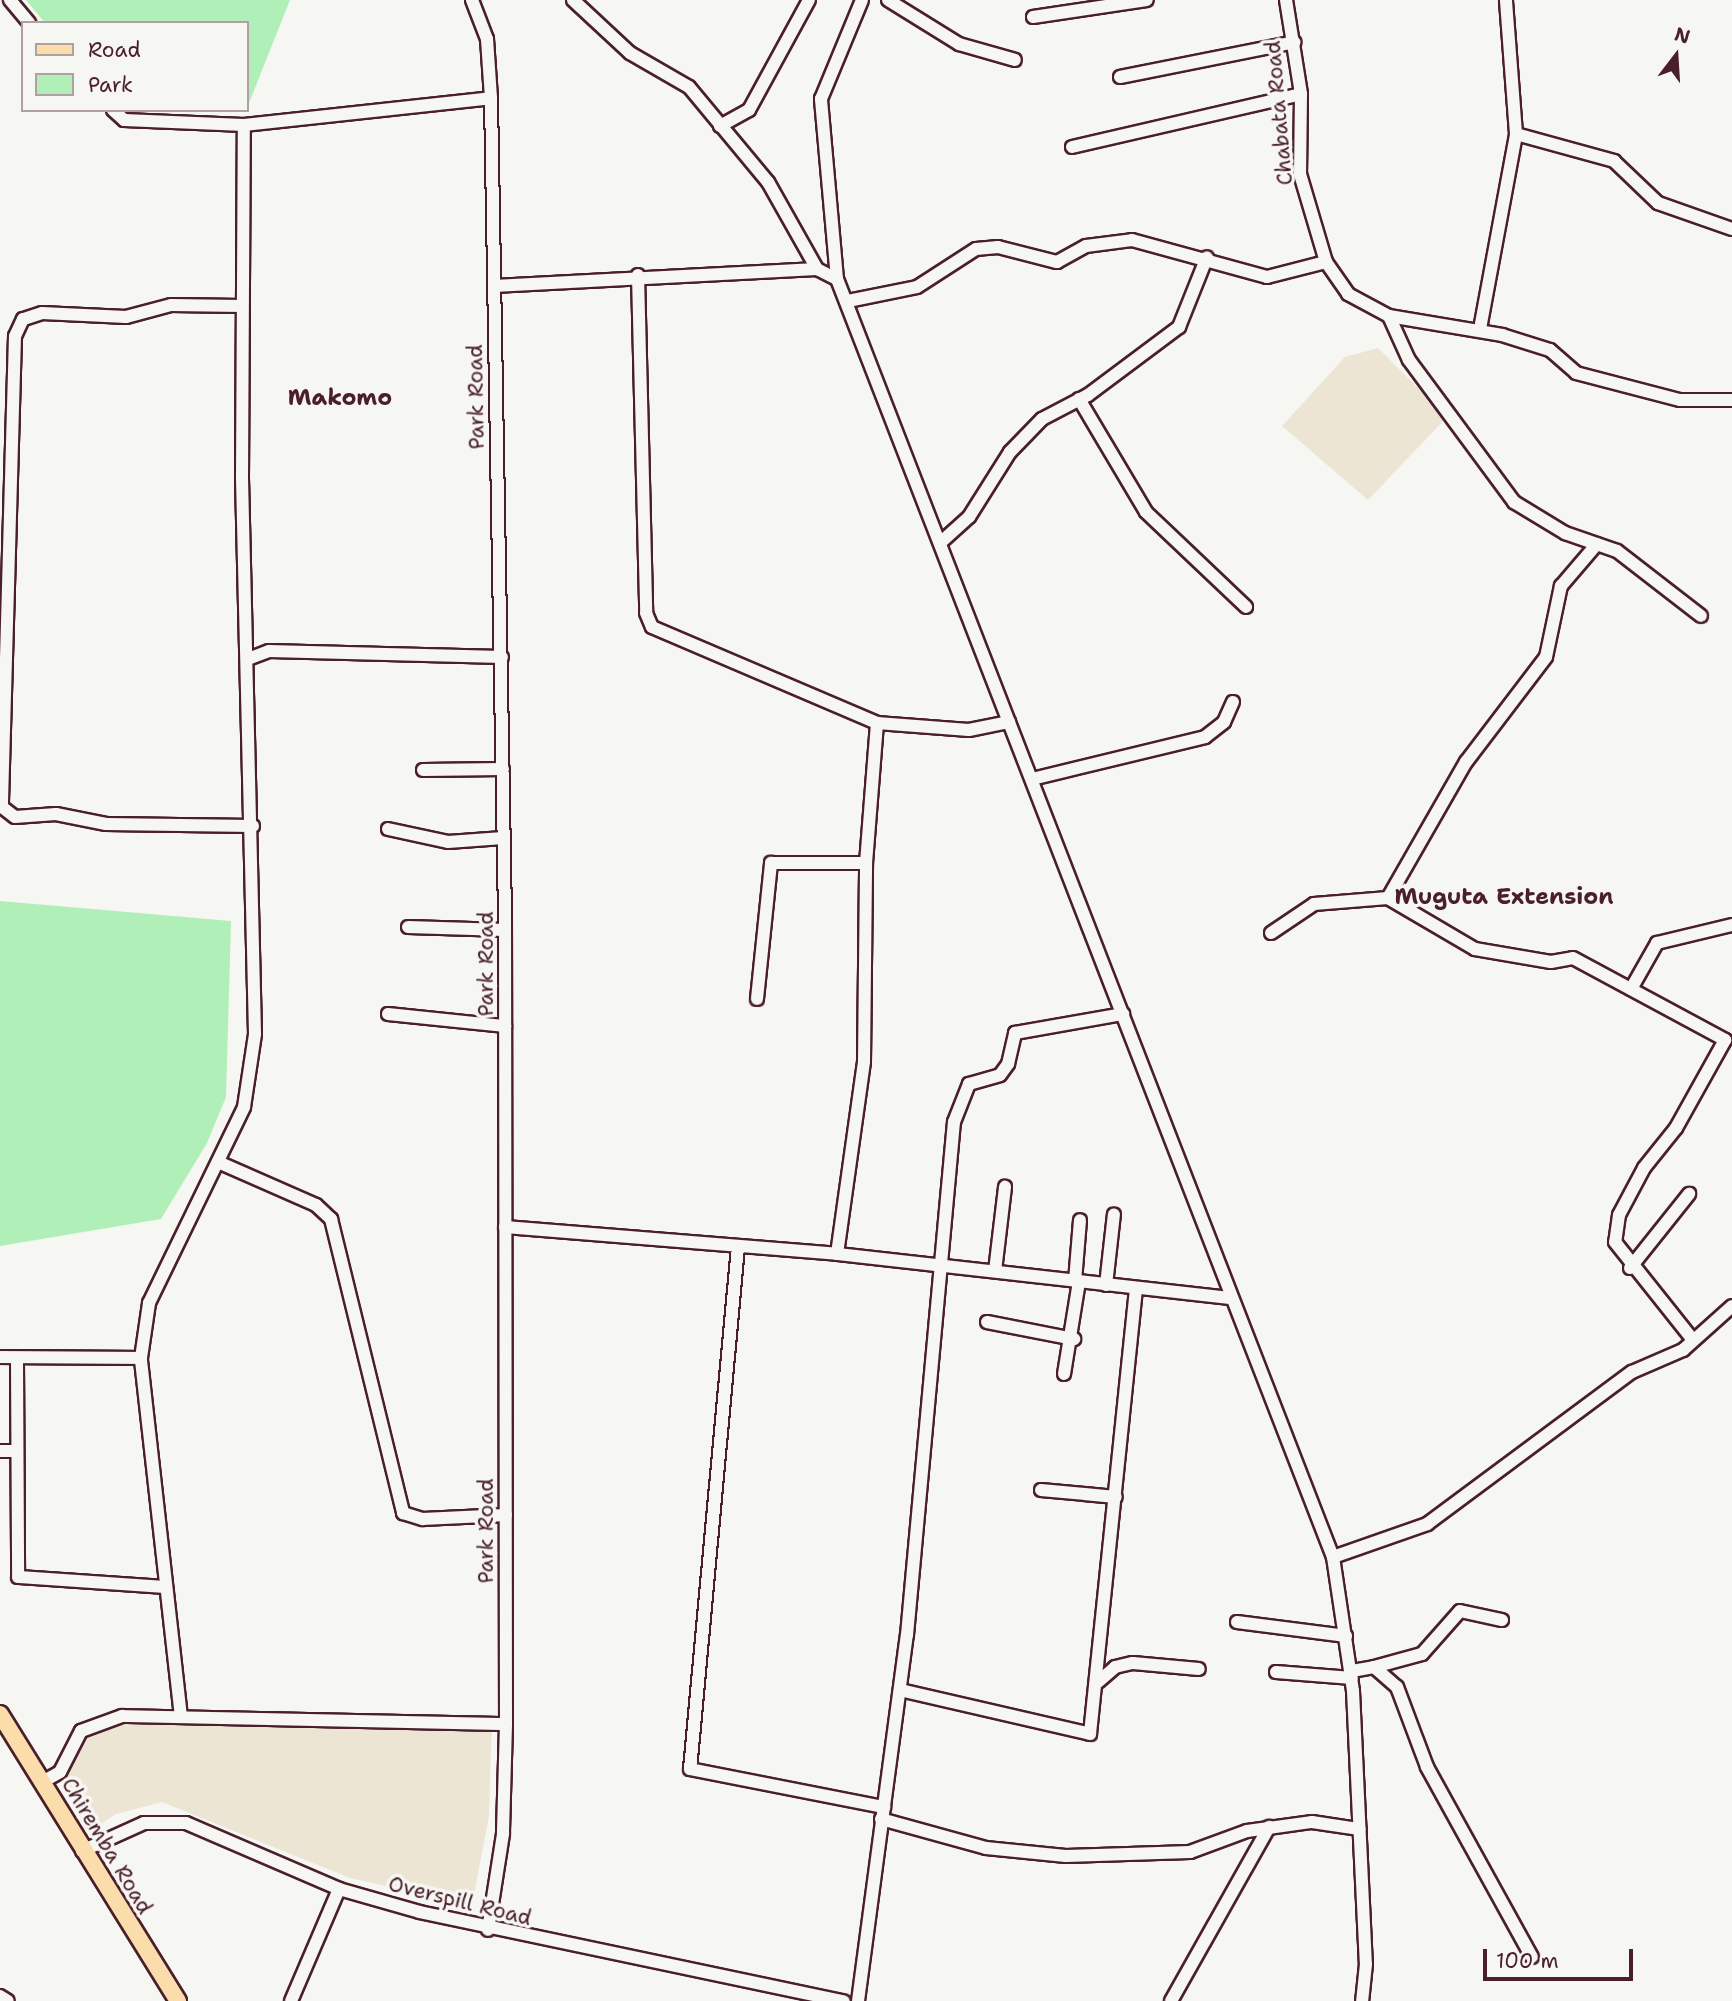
<!DOCTYPE html>
<style>
body{margin:0}
#map{position:relative;width:1732px;height:2001px;overflow:hidden;background:#f6f6f2;font-family:"Shantell Sans",sans-serif}
div>[style]{position:absolute}
.built>*{inset:0;background:#ece5d4}
.green>*{inset:0;background:#b0f0b8}
.roads{filter:drop-shadow(2px 0 #4a1f2b) drop-shadow(-2px 0 #4a1f2b) drop-shadow(0 2px #4a1f2b) drop-shadow(0 -2px #4a1f2b)}
.minor>*{height:12px;margin:-6px;padding:0 6px;transform-origin:6px;border-radius:6px;background:#f6f6f2}
.major>*{height:16px;margin:-8px;padding:0 8px;transform-origin:8px;border-radius:8px;background:#faddab}
span{translate:-50% -50%;white-space:nowrap;text-align:center;line-height:1.15;-webkit-text-stroke:7px #f6f6f2;paint-order:stroke}
.street-label{font-size:21px;color:#4a1f2b}
.neighbourhood-label{font-size:23px;color:#4a1f2b;font-weight:700}
.legend{position:absolute;left:21px;top:21px;width:228px;height:91px;box-sizing:border-box;background:#f6f6f2;border:2px solid #b1a0a2;margin:0;padding:9px 12px;list-style:none;font-size:21px;color:#4a1f2b}
.legend li{display:flex;align-items:center;gap:14px;height:35px}
.legend b{width:35px;border:2px solid #b1a0a2}
.north{position:absolute;left:1641px;top:21px;width:70px;height:70px;-webkit-text-stroke:5px #f6f6f2;paint-order:stroke;rotate:17deg;font-size:19px;font-weight:700;line-height:28px;text-align:center;color:#4a1f2b}
.north::after{content:'';display:block;margin:auto;width:24px;height:32px;background:#4a1f2b;clip-path:polygon(50% 0,100% 100%,50% 72%,0 100%)}
.scale{position:absolute;left:1483px;top:1949px;width:150px;height:32px;box-sizing:border-box;border:4px solid #4a1f2b;border-top:0;padding-left:9px;font-size:21px;line-height:24px;white-space:nowrap;color:#4a1f2b;-webkit-text-stroke:5px #f6f6f2;paint-order:stroke}
</style>
<div id="map">
<div class="built">
<i style="clip-path:polygon(1378px 348px,1447px 417px,1368px 500px,1282px 426px,1345px 357px)"></i>
<i style="clip-path:polygon(112px 1712px,492px 1720px,489px 1816px,472px 1905px,350px 1878px,162px 1802px,116px 1814px,96px 1827px,53px 1766px,76px 1725px)"></i>
</div>
<div class="green">
<i style="clip-path:polygon(26px 0,290px 0,247px 108px,247px 23px,45px 23px)"></i>
<i style="clip-path:polygon(0 901px,231px 921px,226px 1097px,207px 1143px,161px 1219px,0 1246px)"></i>
</div>
<div class="roads">
<div class="minor">
<i style="left:10px;top:0;width:30px;rotate:50deg"></i>
<i style="left:472px;top:0;width:42px;rotate:69deg"></i>
<i style="left:487px;top:39px;width:59px;rotate:86.1deg"></i>
<i style="left:491px;top:98px;width:816px;rotate:89.02deg"></i>
<i style="left:505px;top:914px;width:810px;rotate:89.93deg"></i>
<i style="left:506px;top:1724px;width:110px;rotate:91.6deg"></i>
<i style="left:503px;top:1834px;width:97px;rotate:98.9deg"></i>
<i style="left:573px;top:0;width:78px;rotate:42.9deg"></i>
<i style="left:630px;top:53px;width:68px;rotate:30deg"></i>
<i style="left:689px;top:87px;width:124px;rotate:50.3deg"></i>
<i style="left:768px;top:182px;width:100px;rotate:60.6deg"></i>
<i style="left:888px;top:0;width:84px;rotate:31.8deg"></i>
<i style="left:959px;top:44px;width:58px;rotate:15.9deg"></i>
<i style="left:1286px;top:0;width:95px;rotate:80.9deg"></i>
<i style="left:1301px;top:94px;width:80px;rotate:90.7deg"></i>
<i style="left:1300px;top:174px;width:92px;rotate:73.5deg"></i>
<i style="left:1033px;top:17px;width:115px;rotate:-8.5deg"></i>
<i style="left:1120px;top:77px;width:178px;rotate:-11.3deg"></i>
<i style="left:113px;top:110px;width:15px;rotate:42deg"></i>
<i style="left:124px;top:120px;width:120px;rotate:2.4deg"></i>
<i style="left:244px;top:125px;width:248px;rotate:-6.2deg"></i>
<i style="left:720px;top:126px;width:33px;rotate:-29deg"></i>
<i style="left:749px;top:110px;width:125px;rotate:-61.4deg"></i>
<i style="left:1516px;top:134px;width:102px;rotate:15.4deg"></i>
<i style="left:1614px;top:161px;width:61px;rotate:43.7deg"></i>
<i style="left:1658px;top:203px;width:78px;rotate:19.4deg"></i>
<i style="left:1072px;top:147px;width:235px;rotate:-13deg"></i>
<i style="left:638px;top:275px;width:338px;rotate:88.6deg"></i>
<i style="left:646px;top:613px;width:15px;rotate:67deg"></i>
<i style="left:652px;top:627px;width:245px;rotate:23.1deg"></i>
<i style="left:877px;top:723px;width:92px;rotate:4.4deg"></i>
<i style="left:969px;top:730px;width:41px;rotate:-11.3deg"></i>
<i style="left:837px;top:279px;width:181px;rotate:-95.1deg"></i>
<i style="left:821px;top:99px;width:107px;rotate:-67.5deg"></i>
<i style="left:494px;top:286px;width:323px;rotate:-3deg"></i>
<i style="left:817px;top:269px;width:22px;rotate:27deg"></i>
<i style="left:837px;top:279px;width:1371px;rotate:68.79deg"></i>
<i style="left:1333px;top:1557px;width:135px;rotate:81.5deg"></i>
<i style="left:1353px;top:1691px;width:273px;rotate:87.3deg"></i>
<i style="left:1366px;top:1964px;width:37px;rotate:96deg"></i>
<i style="left:848px;top:301px;width:70px;rotate:-11.5deg"></i>
<i style="left:917px;top:287px;width:70px;rotate:-32.8deg"></i>
<i style="left:976px;top:249px;width:22px;rotate:-5deg"></i>
<i style="left:998px;top:247px;width:61px;rotate:14.3deg"></i>
<i style="left:1057px;top:262px;width:33px;rotate:-29deg"></i>
<i style="left:1086px;top:246px;width:46px;rotate:-7.4deg"></i>
<i style="left:1132px;top:240px;width:140px;rotate:15.3deg"></i>
<i style="left:1267px;top:277px;width:61px;rotate:-14.3deg"></i>
<i style="left:1326px;top:262px;width:39px;rotate:55deg"></i>
<i style="left:1348px;top:294px;width:47px;rotate:28.2deg"></i>
<i style="left:1389px;top:316px;width:115px;rotate:9.5deg"></i>
<i style="left:1502px;top:335px;width:50px;rotate:17.4deg"></i>
<i style="left:1550px;top:350px;width:35px;rotate:41deg"></i>
<i style="left:1576px;top:373px;width:107px;rotate:14.6deg"></i>
<i style="left:1680px;top:400px;width:52px"></i>
<i style="left:242px;top:306px;width:71px;rotate:-179.2deg"></i>
<i style="left:171px;top:305px;width:47px;rotate:165.1deg"></i>
<i style="left:126px;top:317px;width:84px;rotate:-177.3deg"></i>
<i style="left:42px;top:313px;width:20px;rotate:162deg"></i>
<i style="left:23px;top:319px;width:19px;rotate:115deg"></i>
<i style="left:15px;top:336px;width:471px;rotate:91.6deg"></i>
<i style="left:2px;top:807px;width:16px;rotate:38deg"></i>
<i style="left:15px;top:817px;width:41px;rotate:-4.2deg"></i>
<i style="left:56px;top:814px;width:51px;rotate:11.3deg"></i>
<i style="left:106px;top:824px;width:147px;rotate:0.8deg"></i>
<i style="left:1389px;top:316px;width:48px;rotate:65.6deg"></i>
<i style="left:1409px;top:360px;width:177px;rotate:53.5deg"></i>
<i style="left:1514px;top:502px;width:60px;rotate:31.3deg"></i>
<i style="left:1565px;top:533px;width:55px;rotate:19.1deg"></i>
<i style="left:1617px;top:551px;width:106px;rotate:37.7deg"></i>
<i style="left:1480px;top:329px;width:198px;rotate:-79.5deg"></i>
<i style="left:1516px;top:134px;width:134px;rotate:-94.3deg"></i>
<i style="left:1079px;top:399px;width:131px;rotate:59.3deg"></i>
<i style="left:1146px;top:512px;width:138px;rotate:43.5deg"></i>
<i style="left:940px;top:543px;width:39px;rotate:-42deg"></i>
<i style="left:969px;top:517px;width:77px;rotate:-57.8deg"></i>
<i style="left:1010px;top:452px;width:46px;rotate:-45.9deg"></i>
<i style="left:1042px;top:419px;width:52px;rotate:-27.6deg"></i>
<i style="left:1088px;top:395px;width:114px;rotate:-36.8deg"></i>
<i style="left:1179px;top:327px;width:75px;rotate:-68.2deg"></i>
<i style="left:248px;top:659px;width:22px;rotate:-21deg"></i>
<i style="left:269px;top:651px;width:233px;rotate:1.5deg"></i>
<i style="left:423px;top:770px;width:80px;rotate:-0.7deg"></i>
<i style="left:1032px;top:779px;width:178px;rotate:-13.6deg"></i>
<i style="left:1205px;top:737px;width:24px;rotate:-38deg"></i>
<i style="left:1224px;top:722px;width:22px;rotate:-66deg"></i>
<i style="left:388px;top:829px;width:61px;rotate:12.2deg"></i>
<i style="left:448px;top:842px;width:55px;rotate:-4.2deg"></i>
<i style="left:1388px;top:898px;width:101px;rotate:30.4deg"></i>
<i style="left:1475px;top:949px;width:77px;rotate:9.7deg"></i>
<i style="left:1551px;top:962px;width:22px;rotate:-10deg"></i>
<i style="left:1573px;top:958px;width:173px;rotate:28.3deg"></i>
<i style="left:1725px;top:1040px;width:101px;rotate:119.1deg"></i>
<i style="left:1676px;top:1128px;width:51px;rotate:128.7deg"></i>
<i style="left:1644px;top:1168px;width:53px;rotate:118deg"></i>
<i style="left:1619px;top:1215px;width:27px;rotate:98deg"></i>
<i style="left:1615px;top:1242px;width:125px;rotate:51.5deg"></i>
<i style="left:408px;top:927px;width:97px;rotate:1.8deg"></i>
<i style="left:1271px;top:933px;width:52px;rotate:-34deg"></i>
<i style="left:1314px;top:904px;width:74px;rotate:-4.6deg"></i>
<i style="left:1388px;top:898px;width:157px;rotate:-60.2deg"></i>
<i style="left:1466px;top:762px;width:132px;rotate:-52.7deg"></i>
<i style="left:1546px;top:657px;width:73px;rotate:-78.1deg"></i>
<i style="left:1561px;top:586px;width:55px;rotate:-49.4deg"></i>
<i style="left:1631px;top:989px;width:53px;rotate:-60.5deg"></i>
<i style="left:1657px;top:943px;width:77px;rotate:-13.5deg"></i>
<i style="left:757px;top:999px;width:137px;rotate:-84.1deg"></i>
<i style="left:771px;top:863px;width:95px"></i>
<i style="left:388px;top:1014px;width:118px;rotate:5.9deg"></i>
<i style="left:218px;top:1162px;width:107px;rotate:23.7deg"></i>
<i style="left:316px;top:1205px;width:21px;rotate:43deg"></i>
<i style="left:331px;top:1219px;width:303px;rotate:76.2deg"></i>
<i style="left:403px;top:1513px;width:21px;rotate:17deg"></i>
<i style="left:423px;top:1519px;width:83px;rotate:-2.8deg"></i>
<i style="left:505px;top:1227px;width:333px;rotate:4.6deg"></i>
<i style="left:837px;top:1254px;width:396px;rotate:6.4deg"></i>
<i style="left:738px;top:1247px;width:524px;rotate:95.25deg"></i>
<i style="left:690px;top:1769px;width:198px;rotate:11.1deg"></i>
<i style="left:837px;top:1254px;width:194px;rotate:-82deg"></i>
<i style="left:864px;top:1062px;width:199px;rotate:-89.4deg"></i>
<i style="left:866px;top:863px;width:140px;rotate:-85.5deg"></i>
<i style="left:1630px;top:1268px;width:95px;rotate:-51.4deg"></i>
<i style="left:995px;top:1271px;width:85px;rotate:-83.2deg"></i>
<i style="left:1075px;top:1281px;width:61px;rotate:-85.3deg"></i>
<i style="left:1106px;top:1285px;width:71px;rotate:-83.6deg"></i>
<i style="left:987px;top:1322px;width:89px;rotate:11.1deg"></i>
<i style="left:0;top:1357px;width:141px;rotate:0.4deg"></i>
<i style="left:17px;top:1362px;width:215px;rotate:89.7deg"></i>
<i style="left:18px;top:1577px;width:145px;rotate:3.9deg"></i>
<i style="left:1064px;top:1374px;width:94px;rotate:-80.8deg"></i>
<i style="left:0;top:1451px;width:16px"></i>
<i style="left:1041px;top:1490px;width:75px;rotate:5.3deg"></i>
<i style="left:1333px;top:1557px;width:100px;rotate:-19.3deg"></i>
<i style="left:1427px;top:1524px;width:255px;rotate:-36.6deg"></i>
<i style="left:1632px;top:1372px;width:56px;rotate:-23.3deg"></i>
<i style="left:1683px;top:1350px;width:66px;rotate:-41.9deg"></i>
<i style="left:1237px;top:1622px;width:110px;rotate:7.3deg"></i>
<i style="left:1374px;top:1667px;width:50px;rotate:-15.2deg"></i>
<i style="left:1422px;top:1654px;width:57px;rotate:-48.5deg"></i>
<i style="left:1460px;top:1611px;width:43px;rotate:12.1deg"></i>
<i style="left:1352px;top:1671px;width:22px;rotate:-10deg"></i>
<i style="left:1374px;top:1667px;width:30px;rotate:41deg"></i>
<i style="left:1397px;top:1687px;width:85px;rotate:69.4deg"></i>
<i style="left:1427px;top:1767px;width:217px;rotate:61.1deg"></i>
<i style="left:1276px;top:1672px;width:76px;rotate:4.5deg"></i>
<i style="left:1098px;top:1682px;width:23px;rotate:-41deg"></i>
<i style="left:1115px;top:1667px;width:18px;rotate:-13deg"></i>
<i style="left:1133px;top:1663px;width:66px;rotate:5.2deg"></i>
<i style="left:900px;top:1690px;width:195px;rotate:13deg"></i>
<i style="left:1090px;top:1734px;width:448px;rotate:-84.1deg"></i>
<i style="left:181px;top:1717px;width:361px;rotate:-96.4deg"></i>
<i style="left:141px;top:1358px;width:56px;rotate:-81.7deg"></i>
<i style="left:149px;top:1303px;width:218px;rotate:-64.1deg"></i>
<i style="left:244px;top:1107px;width:74px;rotate:-81.4deg"></i>
<i style="left:255px;top:1034px;width:557px;rotate:-91.34deg"></i>
<i style="left:242px;top:477px;width:352px;rotate:-89.7deg"></i>
<i style="left:44px;top:1781px;width:18px;rotate:-29deg"></i>
<i style="left:60px;top:1772px;width:46px;rotate:-62.9deg"></i>
<i style="left:81px;top:1731px;width:44px;rotate:-20.1deg"></i>
<i style="left:122px;top:1716px;width:384px;rotate:1.2deg"></i>
<i style="left:881px;top:1819px;width:109px;rotate:15.4deg"></i>
<i style="left:986px;top:1848px;width:80px;rotate:5.7deg"></i>
<i style="left:1066px;top:1856px;width:124px;rotate:-1.8deg"></i>
<i style="left:1190px;top:1852px;width:61px;rotate:-20.2deg"></i>
<i style="left:1247px;top:1831px;width:66px;rotate:-7.9deg"></i>
<i style="left:1312px;top:1822px;width:48px;rotate:8.5deg"></i>
<i style="left:82px;top:1851px;width:68px;rotate:-24.3deg"></i>
<i style="left:144px;top:1823px;width:42px"></i>
<i style="left:186px;top:1823px;width:167px;rotate:23.3deg"></i>
<i style="left:339px;top:1889px;width:84px;rotate:15.9deg"></i>
<i style="left:420px;top:1912px;width:433px;rotate:11.9deg"></i>
<i style="left:0;top:1996px;width:9px;rotate:32deg"></i>
<i style="left:291px;top:2001px;width:122px;rotate:-66.8deg"></i>
<i style="left:858px;top:2001px;width:369px;rotate:-82.4deg"></i>
<i style="left:907px;top:1635px;width:515px;rotate:-84.77deg"></i>
<i style="left:954px;top:1122px;width:41px;rotate:-68.5deg"></i>
<i style="left:969px;top:1084px;width:32px;rotate:-16deg"></i>
<i style="left:1000px;top:1075px;width:14px;rotate:-54deg"></i>
<i style="left:1008px;top:1064px;width:32px;rotate:-77deg"></i>
<i style="left:1015px;top:1033px;width:110px;rotate:-10deg"></i>
<i style="left:1171px;top:2001px;width:200px;rotate:-60.6deg"></i>
</div>
<div class="major">
<i style="left:0;top:1714px;width:338px;rotate:58.2deg"></i>
</div>
</div>
<div class="street-label">
<span style="left:1279px;top:113px;rotate:-95deg">Chabata Road</span>
<span style="left:476px;top:397px;rotate:-91deg">Park Road</span>
<span style="left:486px;top:964px;rotate:-90deg">Park Road</span>
<span style="left:486px;top:1531px;rotate:-90deg">Park Road</span>
<span style="left:107px;top:1846px;rotate:59deg">Chiremba Road</span>
<span style="left:460px;top:1901px;rotate:14deg">Overspill Road</span>
</div>
<div class="neighbourhood-label">
<span style="left:340px;top:397px">Makomo</span>
<span style="left:1504px;top:896px">Muguta Extension</span>
</div>
<ul class="legend">
<li><b style="height:9px;background:#faddab"></b>Road</li>
<li><b style="height:19px;background:#b0f0b8"></b>Park</li>
</ul>
<div class="north">N</div>
<div class="scale">100 m</div>
</div>
